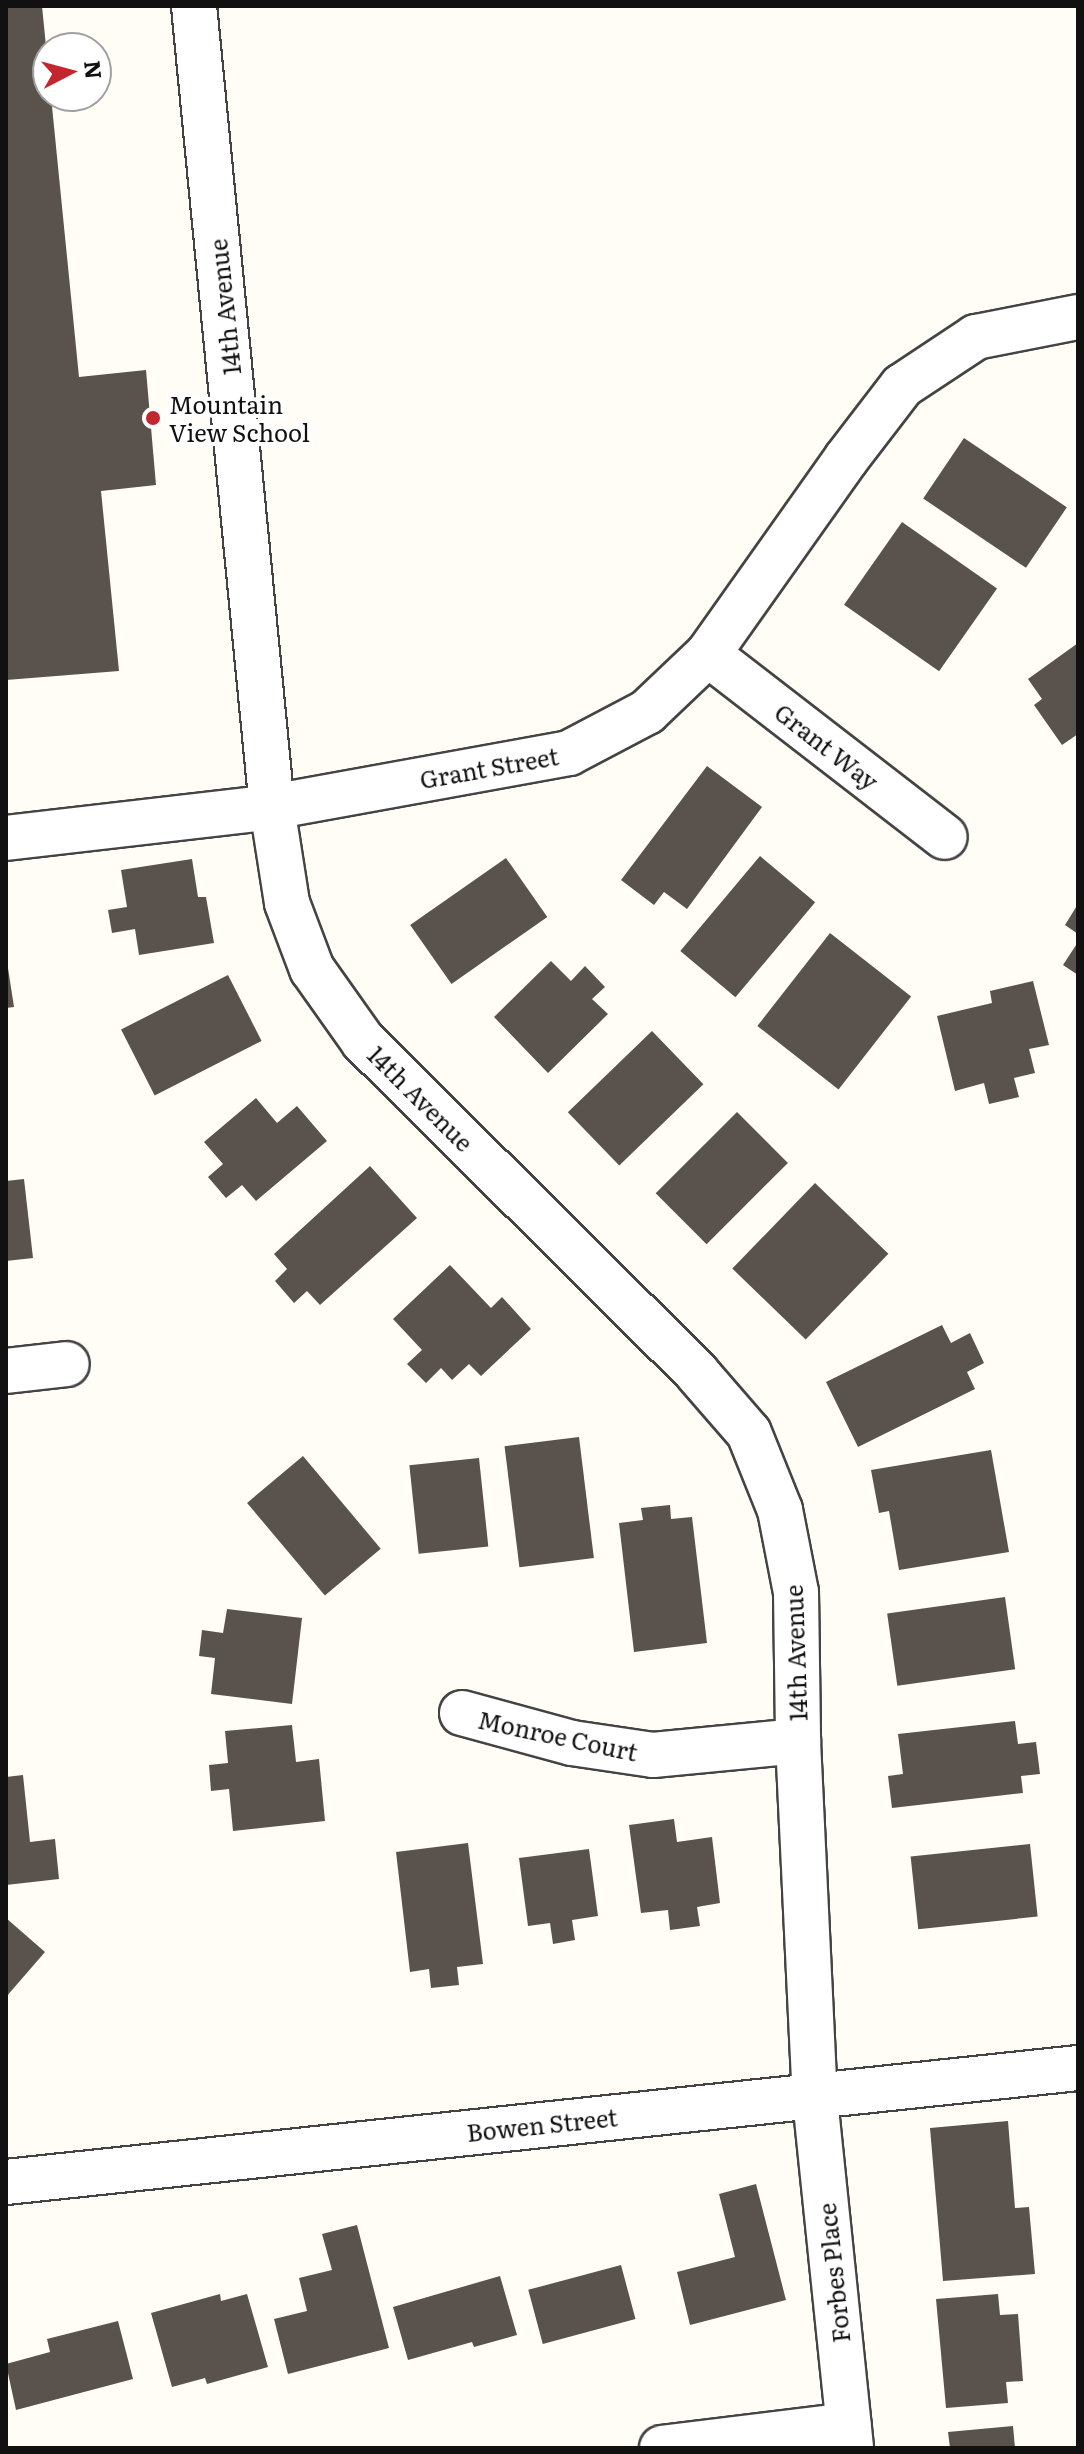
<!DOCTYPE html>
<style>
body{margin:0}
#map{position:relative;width:1084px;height:2454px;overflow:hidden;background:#fffdf5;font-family:Literata,serif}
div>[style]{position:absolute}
.building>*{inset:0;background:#5a524d;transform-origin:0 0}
.roads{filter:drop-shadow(2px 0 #444) drop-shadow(-2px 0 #444) drop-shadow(0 2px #444) drop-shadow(0 -2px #444)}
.minor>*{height:44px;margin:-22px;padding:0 22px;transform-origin:22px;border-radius:22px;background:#fff}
.dots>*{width:22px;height:22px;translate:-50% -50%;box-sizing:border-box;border:4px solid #fff;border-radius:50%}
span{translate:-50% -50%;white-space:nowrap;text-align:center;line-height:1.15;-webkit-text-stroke:8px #fff;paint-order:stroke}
.street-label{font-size:24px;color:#111}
.poi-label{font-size:24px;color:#111}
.left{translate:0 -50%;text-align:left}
.frame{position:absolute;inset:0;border:8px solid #111;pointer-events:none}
.north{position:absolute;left:32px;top:32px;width:80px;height:80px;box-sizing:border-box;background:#fff;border:2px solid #a0a0a0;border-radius:50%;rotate:84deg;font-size:22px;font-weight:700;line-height:32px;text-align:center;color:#111}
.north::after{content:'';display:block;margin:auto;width:28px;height:36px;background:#c4262e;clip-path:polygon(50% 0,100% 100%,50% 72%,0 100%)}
</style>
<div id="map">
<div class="building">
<i style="clip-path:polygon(6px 6px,42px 6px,79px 377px,146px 370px,156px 485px,101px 491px,119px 671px,6px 680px)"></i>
<i style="left:964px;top:438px;width:124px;height:73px;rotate:34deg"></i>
<i style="left:902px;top:522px;width:116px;height:101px;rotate:35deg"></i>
<i style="clip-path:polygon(1078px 643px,1078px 734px,1062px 745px,1034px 705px,1042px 699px,1028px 679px)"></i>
<i style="clip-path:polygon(707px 766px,762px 807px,687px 909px,664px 892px,654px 905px,621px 880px)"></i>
<i style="left:760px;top:856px;width:72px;height:124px;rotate:40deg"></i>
<i style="left:506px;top:858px;width:72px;height:117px;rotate:55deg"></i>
<i style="clip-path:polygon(192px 859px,198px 897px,206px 897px,214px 943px,139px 955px,135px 929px,112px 933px,108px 910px,127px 907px,121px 870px)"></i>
<i style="clip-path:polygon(1078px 904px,1078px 934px,1065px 925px)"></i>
<i style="left:830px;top:933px;width:103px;height:118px;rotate:38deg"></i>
<i style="clip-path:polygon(1078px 942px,1078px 975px,1063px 965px)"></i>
<i style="clip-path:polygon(6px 955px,14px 1007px,6px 1008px)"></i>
<i style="clip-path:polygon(551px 961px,571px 981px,585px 966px,605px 987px,592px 999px,608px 1014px,548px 1073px,494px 1017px)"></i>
<i style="left:228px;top:975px;width:74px;height:120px;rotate:63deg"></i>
<i style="clip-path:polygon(1033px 981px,1049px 1045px,1029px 1049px,1035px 1073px,1014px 1078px,1019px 1097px,989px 1104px,984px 1083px,955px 1091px,937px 1016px,992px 1003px,990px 991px)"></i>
<i style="left:652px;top:1031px;width:74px;height:117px;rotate:46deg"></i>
<i style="clip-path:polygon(256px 1098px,277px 1123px,297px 1106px,327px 1141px,256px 1201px,242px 1185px,226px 1198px,208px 1177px,223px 1164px,204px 1142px)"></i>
<i style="left:737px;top:1112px;width:72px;height:115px;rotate:45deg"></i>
<i style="clip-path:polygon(370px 1166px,417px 1218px,320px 1305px,307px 1291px,294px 1303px,275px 1281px,287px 1269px,274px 1254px)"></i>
<i style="clip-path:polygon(24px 1179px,33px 1258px,6px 1261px,6px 1181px)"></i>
<i style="left:815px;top:1183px;width:102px;height:119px;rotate:44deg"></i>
<i style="clip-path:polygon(450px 1265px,491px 1308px,502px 1297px,531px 1329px,481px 1376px,469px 1364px,452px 1380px,441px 1368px,426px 1383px,407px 1364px,422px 1350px,393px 1319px)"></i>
<i style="clip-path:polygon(942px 1325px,951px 1343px,970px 1333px,984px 1363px,967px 1372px,975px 1389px,858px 1447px,826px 1382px)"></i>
<i style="left:579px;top:1437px;width:122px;height:75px;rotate:83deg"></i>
<i style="clip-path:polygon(991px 1450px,1009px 1552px,899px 1570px,889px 1511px,879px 1513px,871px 1470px)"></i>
<i style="left:303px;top:1456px;width:121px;height:73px;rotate:50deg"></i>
<i style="left:479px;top:1458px;width:89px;height:70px;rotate:84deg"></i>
<i style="clip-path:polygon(670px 1505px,671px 1519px,692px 1517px,707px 1643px,634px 1652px,619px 1523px,643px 1520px,641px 1508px)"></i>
<i style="left:1005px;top:1597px;width:73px;height:119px;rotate:82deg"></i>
<i style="clip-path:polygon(227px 1609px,302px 1618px,292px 1704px,211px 1694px,215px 1658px,199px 1656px,202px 1630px,223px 1633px)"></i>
<i style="clip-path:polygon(1015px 1721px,1018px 1744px,1036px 1742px,1040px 1774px,1021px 1776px,1023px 1793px,892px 1808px,888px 1776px,903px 1774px,898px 1734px)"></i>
<i style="clip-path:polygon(292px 1725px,296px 1762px,319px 1759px,325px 1821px,233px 1831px,229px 1789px,211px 1791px,209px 1765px,228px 1763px,225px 1731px)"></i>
<i style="clip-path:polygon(23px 1775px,30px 1842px,55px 1839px,59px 1879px,6px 1885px,6px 1777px)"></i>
<i style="clip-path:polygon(674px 1819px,677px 1842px,712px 1837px,720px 1903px,697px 1907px,700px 1926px,670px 1930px,668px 1910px,641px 1913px,629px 1825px)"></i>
<i style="clip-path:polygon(468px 1843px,483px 1964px,457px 1967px,459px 1985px,431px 1988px,429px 1969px,410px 1972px,396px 1852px)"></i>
<i style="left:1030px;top:1844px;width:73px;height:120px;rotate:84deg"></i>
<i style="clip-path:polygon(589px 1849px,598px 1916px,572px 1920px,575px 1940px,553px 1944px,550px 1923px,528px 1926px,519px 1858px)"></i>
<i style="clip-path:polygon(6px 1918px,45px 1952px,6px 1997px)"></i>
<i style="clip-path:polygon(1008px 2121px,1015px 2208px,1029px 2207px,1035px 2274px,943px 2281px,930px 2128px)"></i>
<i style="clip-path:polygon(756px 2184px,786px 2300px,690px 2325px,677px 2272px,735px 2257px,719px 2194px)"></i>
<i style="clip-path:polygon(357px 2225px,389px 2348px,288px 2374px,274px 2319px,307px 2311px,299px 2278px,332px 2270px,322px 2234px)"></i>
<i style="left:621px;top:2265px;width:56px;height:96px;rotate:75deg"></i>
<i style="clip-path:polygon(500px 2276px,517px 2335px,474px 2347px,472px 2342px,408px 2360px,393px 2307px)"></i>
<i style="clip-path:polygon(220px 2294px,221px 2301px,247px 2294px,268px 2367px,207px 2384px,205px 2378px,172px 2387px,151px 2313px)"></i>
<i style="clip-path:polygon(998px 2294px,1000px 2315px,1018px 2314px,1023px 2381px,1006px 2382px,1008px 2403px,946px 2408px,936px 2299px)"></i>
<i style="clip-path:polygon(118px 2321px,133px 2379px,16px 2410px,6px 2364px,50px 2352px,47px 2339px)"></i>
<i style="clip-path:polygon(1013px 2426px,1015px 2448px,950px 2448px,948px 2432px)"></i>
</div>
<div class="roads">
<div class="minor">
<i style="left:194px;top:6px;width:805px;rotate:84.44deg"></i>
<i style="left:272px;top:807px;width:97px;rotate:81.1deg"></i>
<i style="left:287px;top:903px;width:71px;rotate:69.3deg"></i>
<i style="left:312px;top:969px;width:88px;rotate:54.7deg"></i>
<i style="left:363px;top:1041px;width:471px;rotate:44.8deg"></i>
<i style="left:697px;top:1373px;width:79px;rotate:49.1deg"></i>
<i style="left:749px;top:1433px;width:83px;rotate:68.1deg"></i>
<i style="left:780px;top:1510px;width:84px;rotate:79deg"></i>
<i style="left:796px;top:1592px;width:149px;rotate:89.2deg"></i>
<i style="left:798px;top:1741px;width:358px;rotate:87.3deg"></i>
<i style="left:815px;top:2099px;width:351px;rotate:84.1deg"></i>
<i style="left:708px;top:654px;width:299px;rotate:37.7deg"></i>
<i style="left:6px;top:838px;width:268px;rotate:-6.6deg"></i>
<i style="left:272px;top:807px;width:302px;rotate:-10.3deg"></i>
<i style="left:569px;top:753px;width:88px;rotate:-27.7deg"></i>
<i style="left:647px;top:712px;width:84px;rotate:-43.6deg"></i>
<i style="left:708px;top:654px;width:239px;rotate:-54.7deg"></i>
<i style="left:846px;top:459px;width:92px;rotate:-52.5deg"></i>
<i style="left:902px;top:386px;width:89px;rotate:-33.5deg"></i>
<i style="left:976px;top:337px;width:104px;rotate:-11.1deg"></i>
<i style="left:6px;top:1371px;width:61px;rotate:-6.5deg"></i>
<i style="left:462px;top:1713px;width:114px;rotate:15.3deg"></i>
<i style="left:572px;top:1743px;width:82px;rotate:8.4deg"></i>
<i style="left:653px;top:1755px;width:146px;rotate:-5.5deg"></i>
<i style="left:6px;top:2182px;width:1078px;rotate:-6.07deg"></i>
<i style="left:662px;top:2448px;width:188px;rotate:-7deg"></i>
</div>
</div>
<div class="dots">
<i style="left:153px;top:418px;background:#c4262e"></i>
</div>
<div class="street-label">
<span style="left:224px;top:307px;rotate:-96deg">14th Avenue</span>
<span style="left:827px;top:746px;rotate:38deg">Grant Way</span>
<span style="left:489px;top:767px;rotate:-10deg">Grant Street</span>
<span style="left:421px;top:1098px;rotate:45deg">14th Avenue</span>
<span style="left:795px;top:1653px;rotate:-92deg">14th Avenue</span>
<span style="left:558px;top:1735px;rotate:12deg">Monroe Court</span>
<span style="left:542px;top:2124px;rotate:-6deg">Bowen Street</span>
<span style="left:833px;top:2273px;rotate:-96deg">Forbes Place</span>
</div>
<div class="poi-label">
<span class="left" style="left:169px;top:418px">Mountain<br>View School</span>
</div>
<div class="frame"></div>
<div class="north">N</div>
</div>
